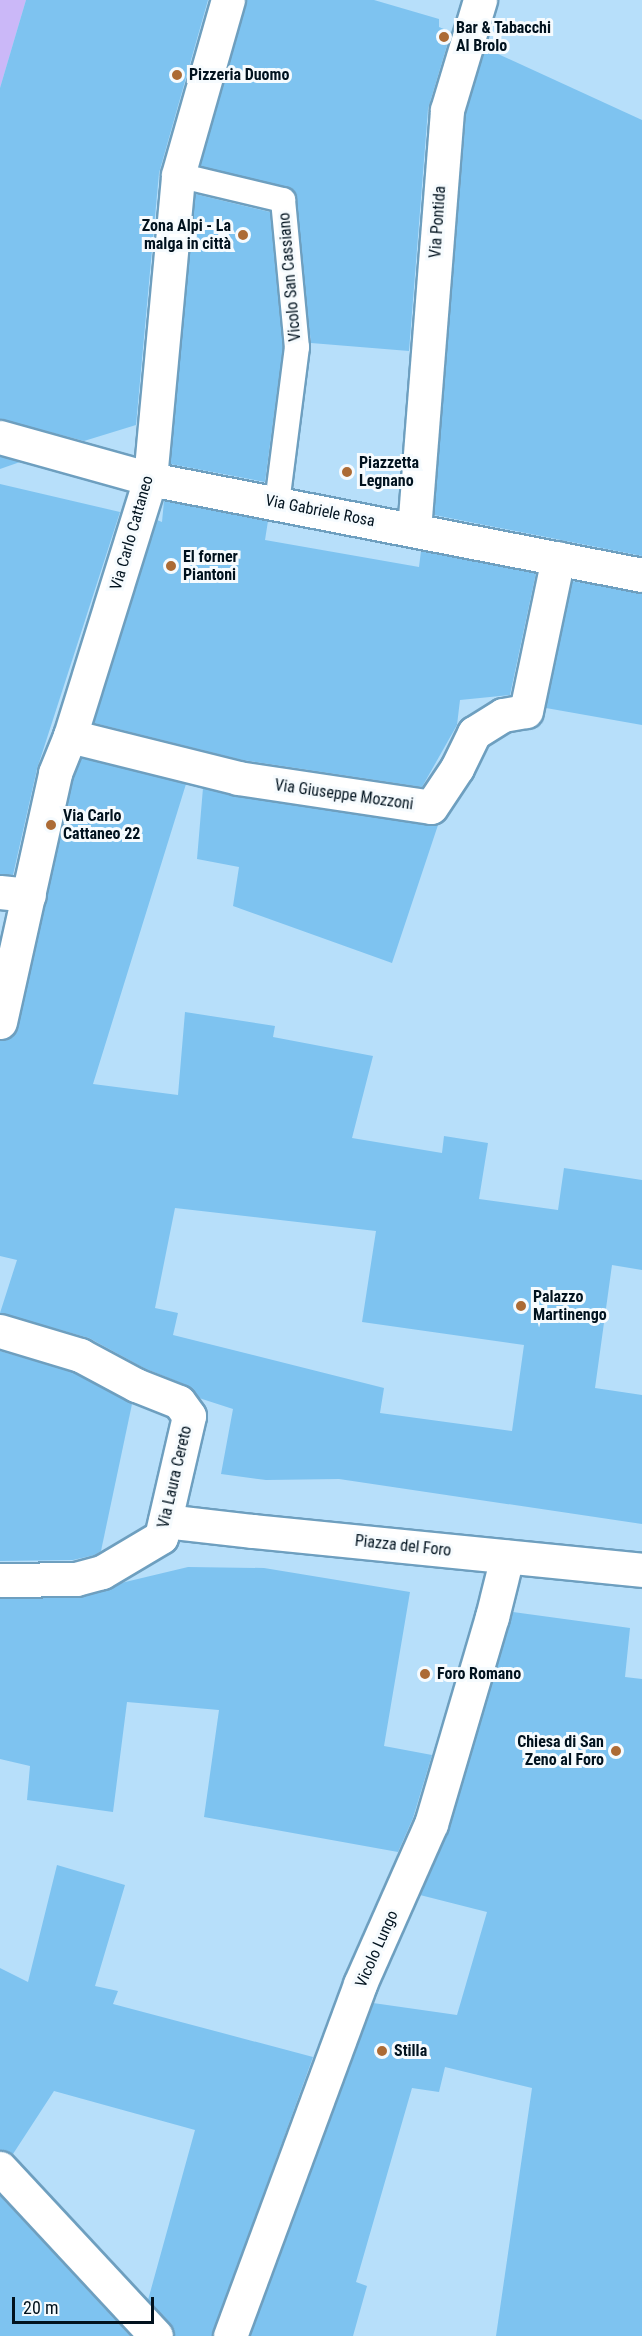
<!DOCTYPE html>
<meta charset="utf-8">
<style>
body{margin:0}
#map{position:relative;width:642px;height:2336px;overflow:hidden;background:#b7dffa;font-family:"Roboto Condensed",sans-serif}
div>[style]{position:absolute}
.green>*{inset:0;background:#cbb8f8}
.building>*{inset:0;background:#7ec3f0}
.roads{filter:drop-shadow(2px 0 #6e9fbf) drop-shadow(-2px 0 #6e9fbf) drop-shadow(0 2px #6e9fbf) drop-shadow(0 -2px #6e9fbf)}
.service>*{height:24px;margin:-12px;padding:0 12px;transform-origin:12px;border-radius:12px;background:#fff}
.pedestrian>*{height:33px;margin:-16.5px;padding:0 16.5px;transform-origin:16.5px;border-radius:16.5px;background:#fff}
.minor>*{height:33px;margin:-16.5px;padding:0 16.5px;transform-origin:16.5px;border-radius:16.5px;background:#fff}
.dots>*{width:16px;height:16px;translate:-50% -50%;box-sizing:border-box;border:3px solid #f6fbfe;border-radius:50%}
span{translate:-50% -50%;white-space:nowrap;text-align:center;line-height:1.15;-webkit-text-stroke:6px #f6fbfe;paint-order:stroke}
.poi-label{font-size:16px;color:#01121e;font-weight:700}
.left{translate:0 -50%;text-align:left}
.right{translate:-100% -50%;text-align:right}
.street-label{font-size:16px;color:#01121e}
.scale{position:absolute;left:12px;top:2297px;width:142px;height:27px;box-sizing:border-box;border:3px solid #01121e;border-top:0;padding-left:8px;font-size:18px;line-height:21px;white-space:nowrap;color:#01121e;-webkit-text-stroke:4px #f6fbfe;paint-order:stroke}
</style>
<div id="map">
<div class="green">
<i style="clip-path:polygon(0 0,26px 0,0 88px)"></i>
</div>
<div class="building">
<i style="clip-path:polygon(26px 0,208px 0,159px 173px,136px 425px,84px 441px,0 419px,0 88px)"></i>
<i style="clip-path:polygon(246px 0,374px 0,439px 19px,439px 27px,451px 32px,428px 109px,409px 351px,311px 343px,294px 191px,200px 166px)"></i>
<i style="clip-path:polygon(485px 48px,642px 120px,642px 556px,434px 515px,466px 113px)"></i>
<i style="clip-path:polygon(195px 194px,270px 212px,283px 347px,265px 482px,170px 464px)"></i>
<i style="clip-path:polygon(0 456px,20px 462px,0 469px)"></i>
<i style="clip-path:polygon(0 484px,120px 512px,37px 769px,13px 875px,0 874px)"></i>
<i style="clip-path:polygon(164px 501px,268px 521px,265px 540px,419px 567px,421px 551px,536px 573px,510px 695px,460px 700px,457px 725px,422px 787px,242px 760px,94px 723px,157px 520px,162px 522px)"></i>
<i style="clip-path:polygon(572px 581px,642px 593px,642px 725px,546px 708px)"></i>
<i style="clip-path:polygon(evenodd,81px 758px,186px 784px,93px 1084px,178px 1095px,185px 1012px,275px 1026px,273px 1037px,373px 1056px,352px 1138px,442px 1153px,444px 1136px,488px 1143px,479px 1199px,558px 1210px,564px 1168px,642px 1180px,642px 1270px,612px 1265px,595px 1388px,642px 1395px,642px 1524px,339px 1479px,266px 1480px,221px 1474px,233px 1409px,199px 1398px,186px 1385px,144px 1368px,89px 1338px,0 1313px,17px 1260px,0 1256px,0 1040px,13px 1035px,18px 1026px,73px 779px,81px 758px,175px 1208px,376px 1231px,362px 1322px,524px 1345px,512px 1431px,380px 1413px,384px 1388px,173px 1335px,178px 1313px,155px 1308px,175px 1208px)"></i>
<i style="clip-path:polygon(203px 788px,438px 825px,392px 963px,233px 906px,239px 867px,197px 859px)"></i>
<i style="clip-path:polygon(0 1351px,73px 1372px,132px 1404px,101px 1551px,95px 1555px,73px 1560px,0 1561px)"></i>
<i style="clip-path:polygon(188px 1567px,264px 1568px,410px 1592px,384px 1746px,432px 1755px,413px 1818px,398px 1852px,204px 1817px,219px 1710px,127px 1702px,113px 1812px,27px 1800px,30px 1766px,0 1759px,0 1599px,81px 1597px,121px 1583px)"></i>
<i style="clip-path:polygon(513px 1612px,630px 1628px,625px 1677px,642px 1679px,642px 2336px,496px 2336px,532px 2088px,445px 2067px,439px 2092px,412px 2088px,356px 2282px,367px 2286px,353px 2336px,250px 2336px,373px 2003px,457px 2015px,487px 1912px,420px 1895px,449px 1829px)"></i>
<i style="clip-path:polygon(57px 1865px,125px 1885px,95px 1986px,118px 1991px,113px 2004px,313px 2057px,212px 2336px,174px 2336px,170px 2323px,148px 2300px,195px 2130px,54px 2091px,13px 2154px,0 2150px,0 1968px,28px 1982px)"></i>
<i style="clip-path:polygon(0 2196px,130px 2336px,0 2336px)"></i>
</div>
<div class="roads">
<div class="service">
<i style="left:178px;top:175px;width:108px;rotate:13.4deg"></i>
<i style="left:283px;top:200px;width:148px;rotate:84.6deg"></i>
<i style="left:297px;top:347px;width:157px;rotate:97.3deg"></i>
</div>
<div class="pedestrian">
<i style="left:253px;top:1531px;width:391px;rotate:5.7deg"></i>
<i style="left:492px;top:1617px;width:62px;rotate:-76deg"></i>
</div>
<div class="minor">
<i style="left:0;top:437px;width:156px;rotate:15.6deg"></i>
<i style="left:150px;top:479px;width:501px;rotate:11.04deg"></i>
<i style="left:414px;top:530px;width:421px;rotate:-85.5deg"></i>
<i style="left:447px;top:110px;width:115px;rotate:-73.3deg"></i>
<i style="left:70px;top:736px;width:173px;rotate:14deg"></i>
<i style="left:238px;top:778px;width:195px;rotate:8.5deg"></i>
<i style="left:431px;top:807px;width:47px;rotate:-56.3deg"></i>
<i style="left:457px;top:768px;width:39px;rotate:-64deg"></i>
<i style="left:474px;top:733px;width:34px;rotate:-32deg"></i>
<i style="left:503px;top:715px;width:23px;rotate:-10deg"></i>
<i style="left:526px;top:711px;width:156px;rotate:-78.2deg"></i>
<i style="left:0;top:892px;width:29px;rotate:6deg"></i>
<i style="left:0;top:1022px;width:255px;rotate:-77.5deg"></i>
<i style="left:55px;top:773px;width:40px;rotate:-68deg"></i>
<i style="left:70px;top:736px;width:269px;rotate:-72.7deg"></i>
<i style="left:150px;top:479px;width:305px;rotate:-84.7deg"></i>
<i style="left:178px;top:175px;width:182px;rotate:-74.1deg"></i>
<i style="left:0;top:1331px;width:84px;rotate:16.7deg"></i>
<i style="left:80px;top:1355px;width:64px;rotate:28.2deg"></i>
<i style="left:136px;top:1385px;width:46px;rotate:21.6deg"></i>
<i style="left:179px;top:1402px;width:17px;rotate:54deg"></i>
<i style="left:189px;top:1416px;width:124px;rotate:103deg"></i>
<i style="left:161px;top:1537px;width:69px;rotate:149.3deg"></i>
<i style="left:102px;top:1572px;width:27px;rotate:165deg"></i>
<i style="left:76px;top:1579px;width:76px;rotate:179.2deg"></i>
<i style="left:165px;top:1521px;width:89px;rotate:6.5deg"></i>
<i style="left:0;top:2168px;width:229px;rotate:47.1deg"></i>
<i style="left:230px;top:2336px;width:375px;rotate:-69.7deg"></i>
<i style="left:360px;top:1984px;width:175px;rotate:-66.1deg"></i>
<i style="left:431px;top:1824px;width:216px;rotate:-73.6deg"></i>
</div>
</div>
<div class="dots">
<i style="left:444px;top:37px;background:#ac6b35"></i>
<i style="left:177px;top:75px;background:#ac6b35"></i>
<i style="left:243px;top:235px;background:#ac6b35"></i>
<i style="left:347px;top:472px;background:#ac6b35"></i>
<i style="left:171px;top:566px;background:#ac6b35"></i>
<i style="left:51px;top:825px;background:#ac6b35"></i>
<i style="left:521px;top:1306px;background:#ac6b35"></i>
<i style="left:425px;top:1674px;background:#ac6b35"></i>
<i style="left:616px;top:1751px;background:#ac6b35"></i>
<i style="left:382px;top:2051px;background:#ac6b35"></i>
</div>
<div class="poi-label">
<span class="left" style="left:456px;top:37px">Bar &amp; Tabacchi<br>Al Brolo</span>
<span class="left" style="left:189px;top:75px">Pizzeria Duomo</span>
<span class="right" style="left:231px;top:235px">Zona Alpi - La<br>malga in città</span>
<span class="left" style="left:359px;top:472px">Piazzetta<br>Legnano</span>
<span class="left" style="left:183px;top:566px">El forner<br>Piantoni</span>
<span class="left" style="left:63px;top:825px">Via Carlo<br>Cattaneo 22</span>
<span class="left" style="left:533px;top:1306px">Palazzo<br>Martinengo</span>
<span class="left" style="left:437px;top:1674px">Foro Romano</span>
<span class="right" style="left:604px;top:1751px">Chiesa di San<br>Zeno al Foro</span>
<span class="left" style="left:394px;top:2051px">Stilla</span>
</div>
<div class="street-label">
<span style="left:438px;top:222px;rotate:-86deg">Via Pontida</span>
<span style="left:290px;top:277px;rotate:-95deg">Vicolo San Cassiano</span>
<span style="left:320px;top:511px;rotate:11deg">Via Gabriele Rosa</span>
<span style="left:132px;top:533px;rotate:-74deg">Via Carlo Cattaneo</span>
<span style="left:344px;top:795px;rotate:8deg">Via Giuseppe Mozzoni</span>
<span style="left:175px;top:1477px;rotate:-77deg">Via Laura Cereto</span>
<span style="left:403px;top:1546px;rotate:6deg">Piazza del Foro</span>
<span style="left:377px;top:1949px;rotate:-66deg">Vicolo Lungo</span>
</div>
<div class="scale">20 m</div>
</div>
